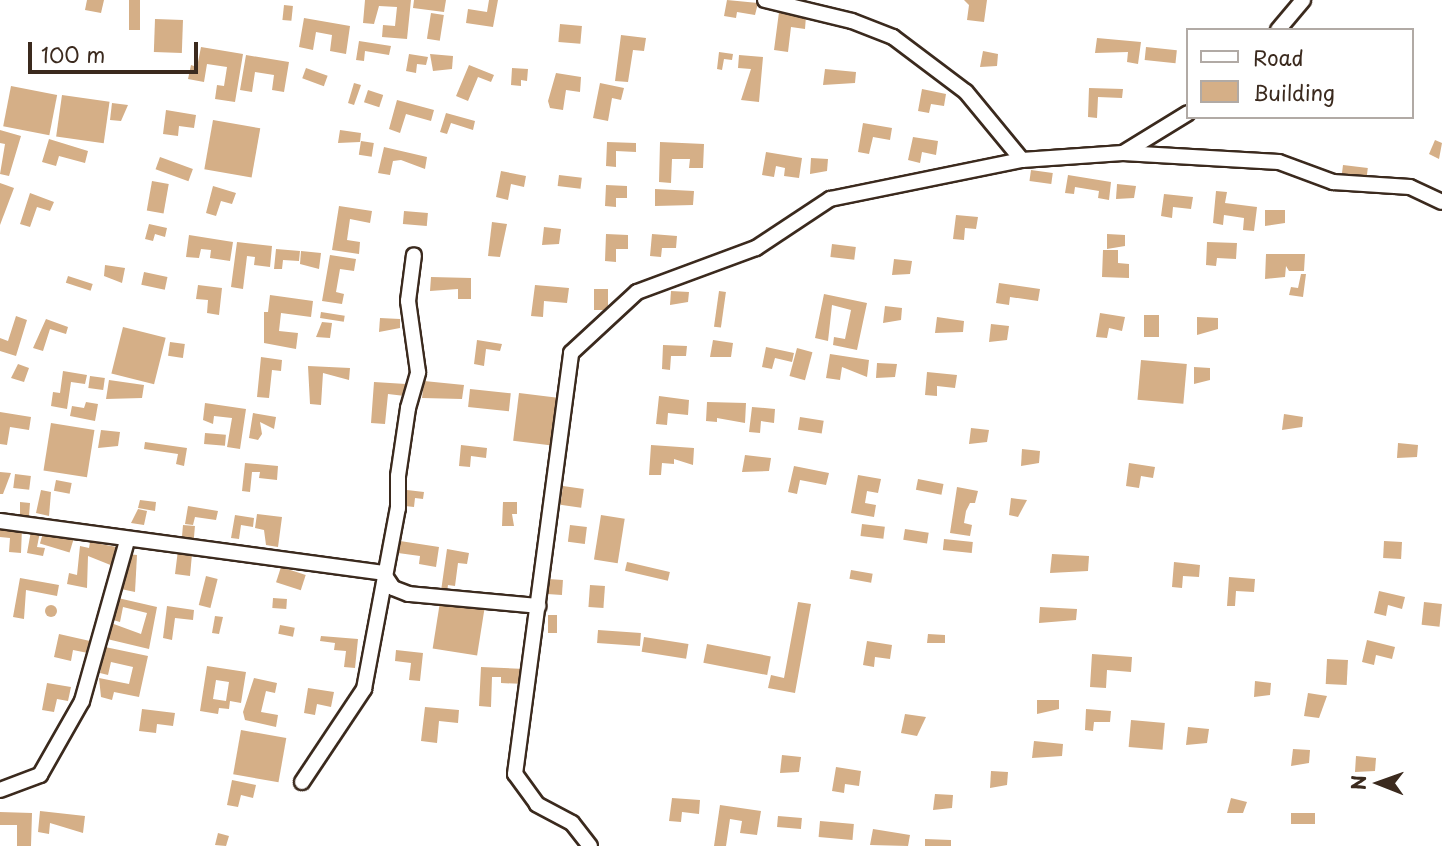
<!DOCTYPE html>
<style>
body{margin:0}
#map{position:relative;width:1442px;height:846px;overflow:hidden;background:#fff;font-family:"Playpen Sans",sans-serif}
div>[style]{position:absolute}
.building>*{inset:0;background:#d5af87;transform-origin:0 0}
.round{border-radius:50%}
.roads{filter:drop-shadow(2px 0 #3b2a1e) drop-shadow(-2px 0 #3b2a1e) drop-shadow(0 2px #3b2a1e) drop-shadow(0 -2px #3b2a1e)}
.street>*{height:14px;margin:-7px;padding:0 7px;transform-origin:7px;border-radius:7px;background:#fff}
span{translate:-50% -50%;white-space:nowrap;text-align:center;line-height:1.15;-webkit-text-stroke:5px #fff;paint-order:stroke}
.legend{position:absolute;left:1186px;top:28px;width:228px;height:91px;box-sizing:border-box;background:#fff;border:2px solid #b1aaa5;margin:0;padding:9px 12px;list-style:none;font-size:21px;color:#3b2a1e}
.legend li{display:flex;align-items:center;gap:14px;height:35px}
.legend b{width:35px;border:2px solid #b1aaa5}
.north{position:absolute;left:1344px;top:748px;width:70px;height:70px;-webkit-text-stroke:5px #fff;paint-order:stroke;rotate:271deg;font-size:19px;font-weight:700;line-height:28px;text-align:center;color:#3b2a1e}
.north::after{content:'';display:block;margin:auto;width:24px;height:32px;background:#3b2a1e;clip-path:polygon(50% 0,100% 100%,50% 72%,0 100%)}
.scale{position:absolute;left:28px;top:42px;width:170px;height:32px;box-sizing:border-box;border:4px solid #3b2a1e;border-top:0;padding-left:9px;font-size:21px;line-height:24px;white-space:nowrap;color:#3b2a1e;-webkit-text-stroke:5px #fff;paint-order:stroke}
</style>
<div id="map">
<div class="building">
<i style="clip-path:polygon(87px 0,104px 0,101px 13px,85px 10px)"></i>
<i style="left:129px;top:0;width:11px;height:30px"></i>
<i style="clip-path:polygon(365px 0,411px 0,407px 39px,382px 37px,383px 25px,395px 26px,397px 7px,379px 6px,374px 24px,363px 23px)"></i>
<i style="clip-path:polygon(414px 0,446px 0,444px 12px,413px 8px)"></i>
<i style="clip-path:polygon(489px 0,498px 0,493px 27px,466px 23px,468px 9px,487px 12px)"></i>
<i style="clip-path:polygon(727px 0,758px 3px,755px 15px,737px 12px,736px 18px,724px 16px)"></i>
<i style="clip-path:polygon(964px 0,987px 0,984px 22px,967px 20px,969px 5px)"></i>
<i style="left:284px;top:5px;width:9px;height:15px;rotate:6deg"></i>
<i style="clip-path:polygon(779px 12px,806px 16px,805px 29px,791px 27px,788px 52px,774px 50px)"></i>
<i style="left:431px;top:13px;width:13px;height:26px;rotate:9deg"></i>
<i style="clip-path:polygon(304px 18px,350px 26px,346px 54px,330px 51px,332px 35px,316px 32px,313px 50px,299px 47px)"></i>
<i style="left:155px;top:19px;width:28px;height:33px;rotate:2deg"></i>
<i style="left:560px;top:24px;width:22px;height:18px;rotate:5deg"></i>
<i style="clip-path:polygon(621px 35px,646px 38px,644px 51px,633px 50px,628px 82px,615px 81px)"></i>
<i style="clip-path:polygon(1097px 38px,1141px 42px,1138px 64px,1127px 62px,1128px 52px,1095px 53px)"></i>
<i style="clip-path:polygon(359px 41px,391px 46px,389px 55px,365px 51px,364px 61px,356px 60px)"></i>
<i style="clip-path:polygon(201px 47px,243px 54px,235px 102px,215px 99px,217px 85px,224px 86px,227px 67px,207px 64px,204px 82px,188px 79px,191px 65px,197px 67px)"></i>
<i style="left:1146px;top:47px;width:31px;height:13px;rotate:6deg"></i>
<i style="clip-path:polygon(983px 51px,998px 54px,997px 66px,980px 67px)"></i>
<i style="clip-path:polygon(719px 52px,733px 54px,732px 60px,724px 59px,722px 70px,717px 69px)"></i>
<i style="clip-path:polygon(409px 54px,428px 57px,426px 65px,417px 64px,416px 73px,406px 71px)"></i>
<i style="clip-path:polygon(430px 54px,453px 56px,452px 69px,433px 71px)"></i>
<i style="clip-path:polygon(246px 55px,289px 62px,284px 92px,272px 90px,274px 75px,255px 72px,252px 92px,240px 90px)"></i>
<i style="clip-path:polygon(739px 55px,763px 57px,759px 102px,741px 100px,751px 69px,738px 68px)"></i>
<i style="clip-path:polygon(469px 65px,494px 75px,491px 82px,478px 77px,468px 101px,456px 96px)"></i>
<i style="left:306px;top:68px;width:23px;height:11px;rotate:20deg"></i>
<i style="clip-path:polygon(512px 68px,528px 69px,527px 81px,521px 80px,521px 86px,511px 85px)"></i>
<i style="clip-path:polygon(825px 69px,856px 72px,855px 83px,823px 85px)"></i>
<i style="clip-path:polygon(556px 73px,581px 77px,580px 92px,566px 90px,563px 110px,550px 108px,548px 101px)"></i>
<i style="clip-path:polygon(354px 83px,361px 85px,354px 105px,348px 103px)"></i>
<i style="clip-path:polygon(600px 83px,624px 88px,621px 100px,612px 98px,608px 121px,593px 118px)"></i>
<i style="left:11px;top:86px;width:47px;height:41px;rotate:11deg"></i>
<i style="clip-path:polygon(1089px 88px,1123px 89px,1122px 98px,1098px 97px,1097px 118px,1088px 117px)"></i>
<i style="clip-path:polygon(922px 89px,946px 94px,944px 106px,931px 104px,929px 113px,918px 111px)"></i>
<i style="left:368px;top:90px;width:16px;height:13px;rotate:18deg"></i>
<i style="left:62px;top:95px;width:48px;height:42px;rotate:8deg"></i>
<i style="clip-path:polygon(397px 100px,434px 110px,431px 121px,406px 114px,400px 133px,389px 129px)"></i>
<i style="clip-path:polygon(112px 103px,128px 105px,121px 121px,110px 120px)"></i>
<i style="clip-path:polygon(166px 110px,196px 115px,194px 128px,179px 126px,178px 136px,163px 134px)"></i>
<i style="clip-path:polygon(446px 113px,475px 121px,473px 130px,451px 123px,447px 134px,440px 132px)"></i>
<i style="left:213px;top:120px;width:48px;height:50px;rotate:10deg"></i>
<i style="clip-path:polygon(863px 123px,892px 128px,890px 140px,873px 137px,869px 154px,858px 152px)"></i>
<i style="clip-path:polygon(0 130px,21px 136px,9px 176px,0 174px,5px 144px,0 143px)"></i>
<i style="clip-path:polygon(340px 130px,361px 133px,360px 142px,338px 143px)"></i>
<i style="clip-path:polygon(913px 137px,938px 141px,936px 155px,922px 152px,920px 163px,908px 160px)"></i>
<i style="clip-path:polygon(49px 139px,88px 151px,85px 163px,59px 156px,56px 166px,42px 162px)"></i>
<i style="clip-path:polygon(1435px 140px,1442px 143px,1439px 159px,1429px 154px)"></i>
<i style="left:361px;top:141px;width:13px;height:14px;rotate:9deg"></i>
<i style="clip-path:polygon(607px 142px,636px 143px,636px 152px,616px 151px,616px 167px,606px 166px)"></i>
<i style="clip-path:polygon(660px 142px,704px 144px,703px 168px,689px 168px,690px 159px,672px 159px,671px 183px,659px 182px)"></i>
<i style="clip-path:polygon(384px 147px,427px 157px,425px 169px,401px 160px,393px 161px,390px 175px,378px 173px)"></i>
<i style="clip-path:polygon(766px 152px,802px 158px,799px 178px,784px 176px,785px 168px,776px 166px,774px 177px,762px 175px)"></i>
<i style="left:160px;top:157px;width:35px;height:13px;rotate:20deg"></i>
<i style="clip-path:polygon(811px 158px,828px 159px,827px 171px,810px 174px)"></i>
<i style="left:1343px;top:165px;width:25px;height:9px;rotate:7deg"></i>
<i style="left:1031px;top:170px;width:22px;height:11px;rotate:8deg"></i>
<i style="clip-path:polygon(501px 171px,526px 176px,524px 187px,511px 184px,508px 200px,496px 197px)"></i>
<i style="left:559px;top:175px;width:23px;height:11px;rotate:7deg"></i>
<i style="clip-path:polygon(1068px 175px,1111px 182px,1109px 200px,1098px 198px,1099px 191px,1075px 187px,1074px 194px,1065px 193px)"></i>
<i style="left:152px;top:181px;width:17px;height:30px;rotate:10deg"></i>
<i style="clip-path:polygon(0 183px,14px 188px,0 225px)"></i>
<i style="clip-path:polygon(1117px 184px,1136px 186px,1134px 198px,1116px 199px)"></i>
<i style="clip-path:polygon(606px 185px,627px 186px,627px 198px,616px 198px,616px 207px,605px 206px)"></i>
<i style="clip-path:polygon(213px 186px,236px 193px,232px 204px,221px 201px,216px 216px,206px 213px)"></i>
<i style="clip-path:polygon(655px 189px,694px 191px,693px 205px,655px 206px)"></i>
<i style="clip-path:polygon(1216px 191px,1227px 192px,1225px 203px,1257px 207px,1254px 231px,1243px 230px,1244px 218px,1224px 215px,1223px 225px,1213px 223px)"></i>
<i style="clip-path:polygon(30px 193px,54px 202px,50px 211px,37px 207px,30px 227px,20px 224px)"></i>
<i style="clip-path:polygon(1164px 194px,1193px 197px,1191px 209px,1173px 207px,1172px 218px,1161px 216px)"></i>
<i style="clip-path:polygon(339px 206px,372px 211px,370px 223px,350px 219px,347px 240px,360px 242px,359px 254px,332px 250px)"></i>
<i style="clip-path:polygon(1265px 210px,1285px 210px,1285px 223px,1265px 226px)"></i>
<i style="left:404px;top:211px;width:24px;height:13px;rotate:5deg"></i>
<i style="clip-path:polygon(956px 215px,978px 217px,976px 229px,965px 228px,964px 240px,953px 239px)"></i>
<i style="clip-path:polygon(492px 222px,507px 224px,500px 257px,488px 256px)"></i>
<i style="clip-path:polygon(149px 224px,167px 228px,165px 237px,155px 234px,153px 241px,145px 239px)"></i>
<i style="clip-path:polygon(544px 227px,561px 229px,559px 244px,542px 245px)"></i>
<i style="clip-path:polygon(606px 234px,628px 235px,628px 249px,616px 249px,616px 262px,605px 261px)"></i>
<i style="clip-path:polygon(652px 234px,677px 236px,676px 248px,662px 248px,661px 257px,650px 256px)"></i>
<i style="clip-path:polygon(1107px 234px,1125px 235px,1125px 246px,1107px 249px)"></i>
<i style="clip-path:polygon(189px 235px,233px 242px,230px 261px,210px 258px,211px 250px,201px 249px,199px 258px,186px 257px)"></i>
<i style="clip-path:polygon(237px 242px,272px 246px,270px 267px,254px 265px,255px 257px,247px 256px,243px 289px,231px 287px)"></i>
<i style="clip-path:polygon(1207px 242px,1237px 243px,1236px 259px,1217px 258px,1216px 266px,1206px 265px)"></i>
<i style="left:832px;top:244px;width:24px;height:13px;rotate:7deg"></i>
<i style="clip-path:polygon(276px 249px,300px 251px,299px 261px,283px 260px,282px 269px,274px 269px)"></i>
<i style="clip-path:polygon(1103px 250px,1118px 250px,1118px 263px,1129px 264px,1129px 278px,1102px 277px)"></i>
<i style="clip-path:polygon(301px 251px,321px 253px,319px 269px,300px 264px)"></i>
<i style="clip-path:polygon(1266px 254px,1305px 254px,1304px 271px,1289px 271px,1286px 266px,1285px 277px,1265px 279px)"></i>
<i style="clip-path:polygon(330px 255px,356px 259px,354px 271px,340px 269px,336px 292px,344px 294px,342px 304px,322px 301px)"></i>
<i style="clip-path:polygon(894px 259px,912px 261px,910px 274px,892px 275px)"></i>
<i style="clip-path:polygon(105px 265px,125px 268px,122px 283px,104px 276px)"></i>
<i style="left:144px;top:272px;width:24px;height:13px;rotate:12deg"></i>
<i style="clip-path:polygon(1301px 274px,1306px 274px,1303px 297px,1289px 295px,1291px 287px,1298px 288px)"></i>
<i style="left:68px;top:276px;width:26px;height:7px;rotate:18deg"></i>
<i style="clip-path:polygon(431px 277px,471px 278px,471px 299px,458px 299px,458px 289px,430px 291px)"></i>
<i style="clip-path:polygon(999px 283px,1040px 289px,1038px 301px,1010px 297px,1009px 305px,996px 303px)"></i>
<i style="clip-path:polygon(198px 285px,222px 288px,219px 315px,207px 313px,208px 300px,196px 299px)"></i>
<i style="clip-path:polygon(535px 285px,569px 288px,567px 303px,544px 301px,543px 317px,531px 316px)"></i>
<i style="left:594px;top:289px;width:14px;height:21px"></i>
<i style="clip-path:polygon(671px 291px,689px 292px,688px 302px,670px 305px)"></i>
<i style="left:719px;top:291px;width:7px;height:36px;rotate:8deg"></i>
<i style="clip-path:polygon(824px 294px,867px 303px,857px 350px,833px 345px,834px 337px,845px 339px,851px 310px,832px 305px,828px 341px,815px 338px)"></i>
<i style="clip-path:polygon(270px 295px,313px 301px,311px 317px,281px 313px,279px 331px,298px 333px,296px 349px,264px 343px,264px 312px,268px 312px)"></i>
<i style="clip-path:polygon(885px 306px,902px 308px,901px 320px,883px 323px)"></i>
<i style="left:321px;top:312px;width:24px;height:6px;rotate:9deg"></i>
<i style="clip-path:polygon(1100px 313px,1125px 317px,1122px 331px,1109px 328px,1107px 338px,1096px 337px)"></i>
<i style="left:1144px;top:315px;width:15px;height:22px"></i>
<i style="clip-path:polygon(16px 316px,27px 320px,16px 356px,0 351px,0 338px,8px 341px)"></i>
<i style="clip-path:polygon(937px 317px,964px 321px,963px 332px,935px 333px)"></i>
<i style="clip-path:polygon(1197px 317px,1218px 318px,1218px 329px,1197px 335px)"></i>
<i style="clip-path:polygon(380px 318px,400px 319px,400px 328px,379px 332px)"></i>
<i style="clip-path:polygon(46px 319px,68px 327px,66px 334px,50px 329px,43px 351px,33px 348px)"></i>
<i style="clip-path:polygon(322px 322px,332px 323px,330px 338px,316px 337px)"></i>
<i style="clip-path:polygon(991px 324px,1009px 326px,1007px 340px,989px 342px)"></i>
<i style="left:123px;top:327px;width:44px;height:48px;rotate:14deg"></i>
<i style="clip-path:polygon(477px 340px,502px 344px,500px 351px,486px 349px,484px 366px,474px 364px)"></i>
<i style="clip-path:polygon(713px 340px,733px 343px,731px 357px,710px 357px)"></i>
<i style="left:170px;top:342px;width:15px;height:14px;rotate:8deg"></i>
<i style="clip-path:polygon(663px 345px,687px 346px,686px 356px,671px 356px,670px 370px,662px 369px)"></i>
<i style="clip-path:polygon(766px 347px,794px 353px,792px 362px,775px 358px,772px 369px,762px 367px)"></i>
<i style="left:797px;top:348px;width:16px;height:29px;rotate:15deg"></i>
<i style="clip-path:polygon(830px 354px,869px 360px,867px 377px,842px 367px,840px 380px,826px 378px)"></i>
<i style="clip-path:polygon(261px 357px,282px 360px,281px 371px,272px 370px,269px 398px,257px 397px)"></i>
<i style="left:1141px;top:360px;width:46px;height:40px;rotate:5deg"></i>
<i style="clip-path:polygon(877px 363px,897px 364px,895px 377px,876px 378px)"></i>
<i style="clip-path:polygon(18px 364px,29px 368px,24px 382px,11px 378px)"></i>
<i style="clip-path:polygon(308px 366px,350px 368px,349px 380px,323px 373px,321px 405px,310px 404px)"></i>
<i style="clip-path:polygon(1194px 367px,1210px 368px,1210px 380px,1194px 384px)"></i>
<i style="clip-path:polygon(63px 371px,87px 375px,85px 384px,71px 382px,67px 409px,51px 406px,53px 392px,60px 393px)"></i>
<i style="clip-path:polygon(927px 372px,957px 375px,955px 388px,937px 386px,937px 396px,925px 395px)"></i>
<i style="left:90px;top:376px;width:15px;height:12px;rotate:8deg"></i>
<i style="clip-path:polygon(109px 380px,144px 385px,142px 398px,106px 399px)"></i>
<i style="clip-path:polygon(424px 381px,464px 385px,462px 399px,422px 398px)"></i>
<i style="clip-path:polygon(374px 382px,406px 384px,405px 396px,388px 394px,385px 424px,371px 423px)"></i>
<i style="left:470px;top:389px;width:41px;height:18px;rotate:6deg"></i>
<i style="left:519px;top:393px;width:41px;height:48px;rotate:7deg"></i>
<i style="clip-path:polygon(659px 396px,689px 400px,688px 415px,668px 413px,667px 425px,656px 424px)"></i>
<i style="clip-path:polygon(86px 402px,98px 404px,95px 421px,70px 416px,72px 406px,84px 408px)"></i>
<i style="clip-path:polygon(707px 402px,746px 403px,745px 423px,717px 418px,717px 422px,706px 421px)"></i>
<i style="clip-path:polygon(205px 403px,246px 409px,240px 449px,227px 447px,232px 418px,214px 416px,213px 424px,203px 420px)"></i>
<i style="clip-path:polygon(752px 407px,775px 409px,774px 423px,761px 421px,760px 433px,749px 432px)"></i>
<i style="clip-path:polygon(0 412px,31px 417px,29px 430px,10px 427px,7px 445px,0 444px)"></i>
<i style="clip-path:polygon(253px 413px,276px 417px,274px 429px,260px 422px,262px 434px,258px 440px,249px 438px)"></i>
<i style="clip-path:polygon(1284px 414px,1303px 417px,1302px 427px,1282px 430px)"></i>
<i style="left:800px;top:417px;width:24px;height:13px;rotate:9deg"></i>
<i style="left:51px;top:423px;width:44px;height:48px;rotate:9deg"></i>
<i style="clip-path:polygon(971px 428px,989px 430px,987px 442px,969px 444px)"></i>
<i style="clip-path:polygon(101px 430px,120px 432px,118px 446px,98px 448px)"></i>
<i style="left:205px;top:433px;width:21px;height:11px;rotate:5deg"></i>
<i style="clip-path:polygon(145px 442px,187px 448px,184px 466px,176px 464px,178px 454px,144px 449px)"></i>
<i style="clip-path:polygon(1398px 443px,1418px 445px,1417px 457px,1397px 458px)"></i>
<i style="clip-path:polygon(461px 445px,487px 448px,486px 458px,471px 456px,470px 467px,459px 466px)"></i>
<i style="clip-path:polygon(651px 445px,694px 448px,693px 465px,674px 459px,674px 464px,662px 463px,661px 475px,649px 475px)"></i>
<i style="clip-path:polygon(1022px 449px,1040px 451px,1039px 463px,1021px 466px)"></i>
<i style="clip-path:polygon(745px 455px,771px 458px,769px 471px,742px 472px)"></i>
<i style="clip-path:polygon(245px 463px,278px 466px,277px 480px,259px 478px,260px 472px,252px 472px,250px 492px,242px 491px)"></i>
<i style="clip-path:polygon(1129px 463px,1155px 467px,1153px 478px,1141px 476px,1139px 488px,1126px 486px)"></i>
<i style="clip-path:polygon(794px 466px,829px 473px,826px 485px,800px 480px,797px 494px,788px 492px)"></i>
<i style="clip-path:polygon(0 472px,11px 473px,3px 494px,0 494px)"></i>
<i style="left:15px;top:474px;width:16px;height:14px;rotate:7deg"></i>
<i style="clip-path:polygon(858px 475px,881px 479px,878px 493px,867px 491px,865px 503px,876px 505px,874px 517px,851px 513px)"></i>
<i style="left:918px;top:479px;width:26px;height:11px;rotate:11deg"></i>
<i style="left:56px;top:480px;width:16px;height:11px;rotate:11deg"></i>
<i style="left:563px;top:486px;width:21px;height:19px;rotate:8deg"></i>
<i style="clip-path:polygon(957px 487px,978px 491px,975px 503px,970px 503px,966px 511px,964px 523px,972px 525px,970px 536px,950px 533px)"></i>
<i style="clip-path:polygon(41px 490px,51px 492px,49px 516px,36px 513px)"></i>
<i style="clip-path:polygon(407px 490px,424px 492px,423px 499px,415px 498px,414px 507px,405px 506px)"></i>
<i style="clip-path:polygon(1011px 498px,1027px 500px,1018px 517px,1009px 515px)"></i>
<i style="clip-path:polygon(140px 500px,156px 502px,155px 511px,138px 508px)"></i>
<i style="clip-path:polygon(20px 502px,30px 503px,29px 516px,20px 516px)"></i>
<i style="clip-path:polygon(503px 502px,517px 502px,517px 514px,512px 514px,514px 526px,502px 526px)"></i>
<i style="clip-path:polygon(188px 506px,218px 511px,216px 520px,195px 517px,193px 525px,185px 524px)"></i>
<i style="clip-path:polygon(138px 509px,147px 511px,144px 525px,131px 523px)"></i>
<i style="clip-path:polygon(257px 514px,282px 517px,278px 547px,266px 545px,264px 530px,255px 528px)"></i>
<i style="clip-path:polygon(235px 515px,254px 518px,253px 527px,241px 525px,239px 539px,231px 538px)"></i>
<i style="left:601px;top:515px;width:24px;height:45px;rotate:9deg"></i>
<i style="left:862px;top:524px;width:23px;height:12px;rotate:7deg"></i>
<i style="left:183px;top:525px;width:12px;height:13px;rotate:5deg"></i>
<i style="left:570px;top:525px;width:17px;height:17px;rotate:7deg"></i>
<i style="clip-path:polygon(0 527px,22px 528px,21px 553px,9px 552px,10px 538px,0 537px)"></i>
<i style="left:905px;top:529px;width:24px;height:11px;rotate:9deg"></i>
<i style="left:44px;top:530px;width:31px;height:14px;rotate:17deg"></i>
<i style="clip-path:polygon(31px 531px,40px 532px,37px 547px,45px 548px,43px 556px,27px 553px)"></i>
<i style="left:944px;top:539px;width:29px;height:11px;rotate:6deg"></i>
<i style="clip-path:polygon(400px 541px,439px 547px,436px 567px,419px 564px,420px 556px,398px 553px)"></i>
<i style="left:1384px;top:541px;width:18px;height:17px;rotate:3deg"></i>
<i style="clip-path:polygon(90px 542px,122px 548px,118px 568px,88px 556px,87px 588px,67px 584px,69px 573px,77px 575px,80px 546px,89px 548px)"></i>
<i style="clip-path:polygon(447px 549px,469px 553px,467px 564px,458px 563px,455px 586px,448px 585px,447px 592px,441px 591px)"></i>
<i style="clip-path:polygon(178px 550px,192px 554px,190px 576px,175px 574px)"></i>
<i style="clip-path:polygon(127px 554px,137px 555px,135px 592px,121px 589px)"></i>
<i style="clip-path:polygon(1052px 554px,1089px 556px,1088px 571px,1050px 573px)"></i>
<i style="left:627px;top:562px;width:44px;height:9px;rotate:13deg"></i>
<i style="clip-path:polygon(1174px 562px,1200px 565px,1199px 577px,1183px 576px,1182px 588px,1172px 587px)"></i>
<i style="left:281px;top:567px;width:26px;height:16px;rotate:18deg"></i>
<i style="left:851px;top:570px;width:22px;height:9px;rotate:10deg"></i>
<i style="left:206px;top:576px;width:12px;height:30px;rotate:14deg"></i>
<i style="clip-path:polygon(1229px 577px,1255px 579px,1254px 592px,1236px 591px,1235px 606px,1227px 606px)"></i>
<i style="clip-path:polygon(20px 578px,59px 585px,57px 596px,26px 590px,24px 619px,13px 617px)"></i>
<i style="left:548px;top:579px;width:15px;height:15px;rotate:4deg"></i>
<i style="left:590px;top:585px;width:15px;height:22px;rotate:4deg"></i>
<i style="clip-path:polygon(1379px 591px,1405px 597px,1402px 609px,1388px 605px,1386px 616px,1374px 613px)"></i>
<i style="clip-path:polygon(118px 598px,157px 607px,149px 649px,107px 639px,111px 623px,141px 634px,147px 613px,123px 607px,120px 622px,113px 620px)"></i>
<i style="left:273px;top:598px;width:14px;height:10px;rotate:4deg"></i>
<i style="left:440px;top:602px;width:45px;height:47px;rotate:9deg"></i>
<i style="clip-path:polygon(798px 602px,811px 604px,795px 693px,768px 688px,771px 675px,784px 678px)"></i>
<i style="left:1424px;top:602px;width:18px;height:23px;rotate:6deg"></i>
<i class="round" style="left:45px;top:605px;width:12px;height:12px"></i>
<i style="clip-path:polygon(167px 606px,194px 610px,193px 620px,175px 618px,172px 640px,163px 638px)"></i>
<i style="clip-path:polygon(1040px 607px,1077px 609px,1076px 620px,1039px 623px)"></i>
<i style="left:548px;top:615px;width:9px;height:18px"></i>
<i style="clip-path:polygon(215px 616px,223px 617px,219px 634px,212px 633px)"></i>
<i style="left:280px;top:625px;width:15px;height:9px;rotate:11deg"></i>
<i style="left:598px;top:630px;width:43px;height:13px;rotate:4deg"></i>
<i style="clip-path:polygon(59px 634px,90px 641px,88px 653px,73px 650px,71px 661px,54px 657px)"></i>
<i style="clip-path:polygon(928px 634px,945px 635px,945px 643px,927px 643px)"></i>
<i style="clip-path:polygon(321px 636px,358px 639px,355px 668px,344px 667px,346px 651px,334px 650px,335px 643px,320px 641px)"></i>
<i style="left:644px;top:637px;width:45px;height:15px;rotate:9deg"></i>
<i style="clip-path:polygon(1367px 640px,1395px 647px,1392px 659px,1376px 655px,1374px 665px,1362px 662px)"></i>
<i style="clip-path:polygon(867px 641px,892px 645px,890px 659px,875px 657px,874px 667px,863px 665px)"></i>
<i style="left:707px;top:644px;width:65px;height:19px;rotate:11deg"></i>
<i style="clip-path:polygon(105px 647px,148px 656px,139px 697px,114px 692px,112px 700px,101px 697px,99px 678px,129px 684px,133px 667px,111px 662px,108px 675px,100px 673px)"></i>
<i style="clip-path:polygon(396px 650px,423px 653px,420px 681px,409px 680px,411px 663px,395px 661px)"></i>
<i style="clip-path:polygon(1092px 654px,1132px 657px,1131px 672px,1107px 670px,1106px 688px,1090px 687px)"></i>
<i style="left:1327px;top:659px;width:21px;height:25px;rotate:3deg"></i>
<i style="clip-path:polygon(evenodd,207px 666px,246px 672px,241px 703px,230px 701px,229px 709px,219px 708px,218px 714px,200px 711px,207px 666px,216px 680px,229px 682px,226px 701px,213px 699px,216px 680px)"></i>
<i style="clip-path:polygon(481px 667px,525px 669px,525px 684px,501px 683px,501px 677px,492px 677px,491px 707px,479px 706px)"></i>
<i style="clip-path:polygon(254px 678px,277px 683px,275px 693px,266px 691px,261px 712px,278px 715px,276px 727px,245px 720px,243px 712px)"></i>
<i style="clip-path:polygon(1255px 681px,1271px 683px,1270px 695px,1254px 697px)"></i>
<i style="clip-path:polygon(47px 683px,71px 687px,68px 701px,57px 699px,54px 712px,42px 710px)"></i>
<i style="clip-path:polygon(308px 688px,334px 692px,331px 707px,317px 704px,315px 715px,304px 713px)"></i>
<i style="clip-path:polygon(1308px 693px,1327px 696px,1319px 718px,1304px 716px)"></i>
<i style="clip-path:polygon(1037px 700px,1059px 700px,1059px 709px,1037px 714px)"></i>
<i style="clip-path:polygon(425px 707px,459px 710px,458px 723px,439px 721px,437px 743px,421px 741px)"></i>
<i style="clip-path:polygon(142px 709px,175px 713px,173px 726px,157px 724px,156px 733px,139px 731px)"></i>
<i style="clip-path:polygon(1086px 709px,1111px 711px,1110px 722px,1094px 722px,1093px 731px,1085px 730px)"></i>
<i style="clip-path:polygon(905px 714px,926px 717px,917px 736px,901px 733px)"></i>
<i style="left:1131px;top:720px;width:34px;height:27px;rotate:5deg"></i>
<i style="clip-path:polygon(1188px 727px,1209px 729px,1207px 743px,1186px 745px)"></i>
<i style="left:241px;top:730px;width:46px;height:45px;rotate:10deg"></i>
<i style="clip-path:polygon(1034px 741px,1063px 744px,1062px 756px,1032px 758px)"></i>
<i style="clip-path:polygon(1293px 749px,1310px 750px,1309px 763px,1291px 766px)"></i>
<i style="clip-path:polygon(782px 755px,801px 757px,799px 772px,780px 773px)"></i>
<i style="clip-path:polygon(1356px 756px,1376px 758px,1375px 771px,1355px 772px)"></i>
<i style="clip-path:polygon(836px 767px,861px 771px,859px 786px,845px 784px,844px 793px,832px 791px)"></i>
<i style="clip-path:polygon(991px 771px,1008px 772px,1007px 785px,990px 788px)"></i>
<i style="clip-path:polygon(232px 780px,256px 785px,253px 798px,241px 795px,238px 807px,227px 805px)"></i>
<i style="clip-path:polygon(935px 794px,953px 795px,952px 808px,933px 810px)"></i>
<i style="clip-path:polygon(672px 798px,700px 800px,699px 814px,682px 812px,681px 822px,669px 821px)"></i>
<i style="clip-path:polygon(1231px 798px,1247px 802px,1243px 813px,1227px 813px)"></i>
<i style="clip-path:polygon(720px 805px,761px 811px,757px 835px,740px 833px,742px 821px,730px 819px,726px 846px,714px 846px)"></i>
<i style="clip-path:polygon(40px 811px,85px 816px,83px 833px,50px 823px,49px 834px,38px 832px)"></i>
<i style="clip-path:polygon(0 812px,32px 813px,31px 846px,17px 846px,17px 825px,0 825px)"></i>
<i style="left:1291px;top:813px;width:24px;height:11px"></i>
<i style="left:778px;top:816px;width:24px;height:11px;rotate:5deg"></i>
<i style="left:820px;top:821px;width:34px;height:16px;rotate:5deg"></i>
<i style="clip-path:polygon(873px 829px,910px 835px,908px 846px,870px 845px)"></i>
<i style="clip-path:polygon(218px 833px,229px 836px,226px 846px,215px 845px)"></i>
<i style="clip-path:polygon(925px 839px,951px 840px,951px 846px,925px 846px)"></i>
</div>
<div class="roads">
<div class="street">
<i style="left:765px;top:0;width:89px;rotate:13.6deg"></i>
<i style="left:852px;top:21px;width:44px;rotate:21.3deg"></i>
<i style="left:893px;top:37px;width:91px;rotate:37deg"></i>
<i style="left:966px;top:92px;width:88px;rotate:50.5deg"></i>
<i style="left:1278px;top:30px;width:39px;rotate:-50deg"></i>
<i style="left:1123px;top:153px;width:76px;rotate:-31.6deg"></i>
<i style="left:0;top:521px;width:387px;rotate:7.7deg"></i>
<i style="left:383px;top:573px;width:18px;rotate:56deg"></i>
<i style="left:393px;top:588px;width:17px;rotate:21deg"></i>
<i style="left:409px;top:594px;width:130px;rotate:5.3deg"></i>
<i style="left:302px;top:782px;width:112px;rotate:-56.3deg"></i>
<i style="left:364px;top:689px;width:184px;rotate:-79.4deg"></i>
<i style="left:398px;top:508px;width:32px;rotate:-90deg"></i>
<i style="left:398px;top:476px;width:69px;rotate:-81.6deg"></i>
<i style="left:408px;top:408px;width:37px;rotate:-74deg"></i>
<i style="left:418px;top:372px;width:72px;rotate:-98deg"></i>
<i style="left:408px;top:301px;width:46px;rotate:-82.6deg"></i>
<i style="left:0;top:790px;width:43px;rotate:-20.6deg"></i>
<i style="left:40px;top:775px;width:85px;rotate:-60.4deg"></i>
<i style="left:82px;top:701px;width:166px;rotate:-74.3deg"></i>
<i style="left:590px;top:846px;width:29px;rotate:-128deg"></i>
<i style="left:572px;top:823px;width:40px;rotate:-152deg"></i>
<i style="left:537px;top:804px;width:37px;rotate:-126deg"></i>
<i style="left:515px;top:774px;width:425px;rotate:-82.4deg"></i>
<i style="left:571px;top:353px;width:90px;rotate:-42.7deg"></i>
<i style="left:637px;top:292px;width:127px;rotate:-20.3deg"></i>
<i style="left:756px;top:248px;width:89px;rotate:-33.5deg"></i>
<i style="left:830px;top:199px;width:196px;rotate:-11.5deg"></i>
<i style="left:1022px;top:160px;width:101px;rotate:-4deg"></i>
<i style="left:1123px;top:153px;width:156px;rotate:3.3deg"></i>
<i style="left:1279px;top:162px;width:58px;rotate:20.3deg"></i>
<i style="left:1333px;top:182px;width:77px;rotate:3.7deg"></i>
<i style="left:1410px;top:187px;width:35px;rotate:25deg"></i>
</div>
</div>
<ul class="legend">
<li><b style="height:9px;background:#fff"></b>Road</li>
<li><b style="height:19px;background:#d5af87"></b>Building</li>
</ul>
<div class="north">N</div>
<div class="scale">100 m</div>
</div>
